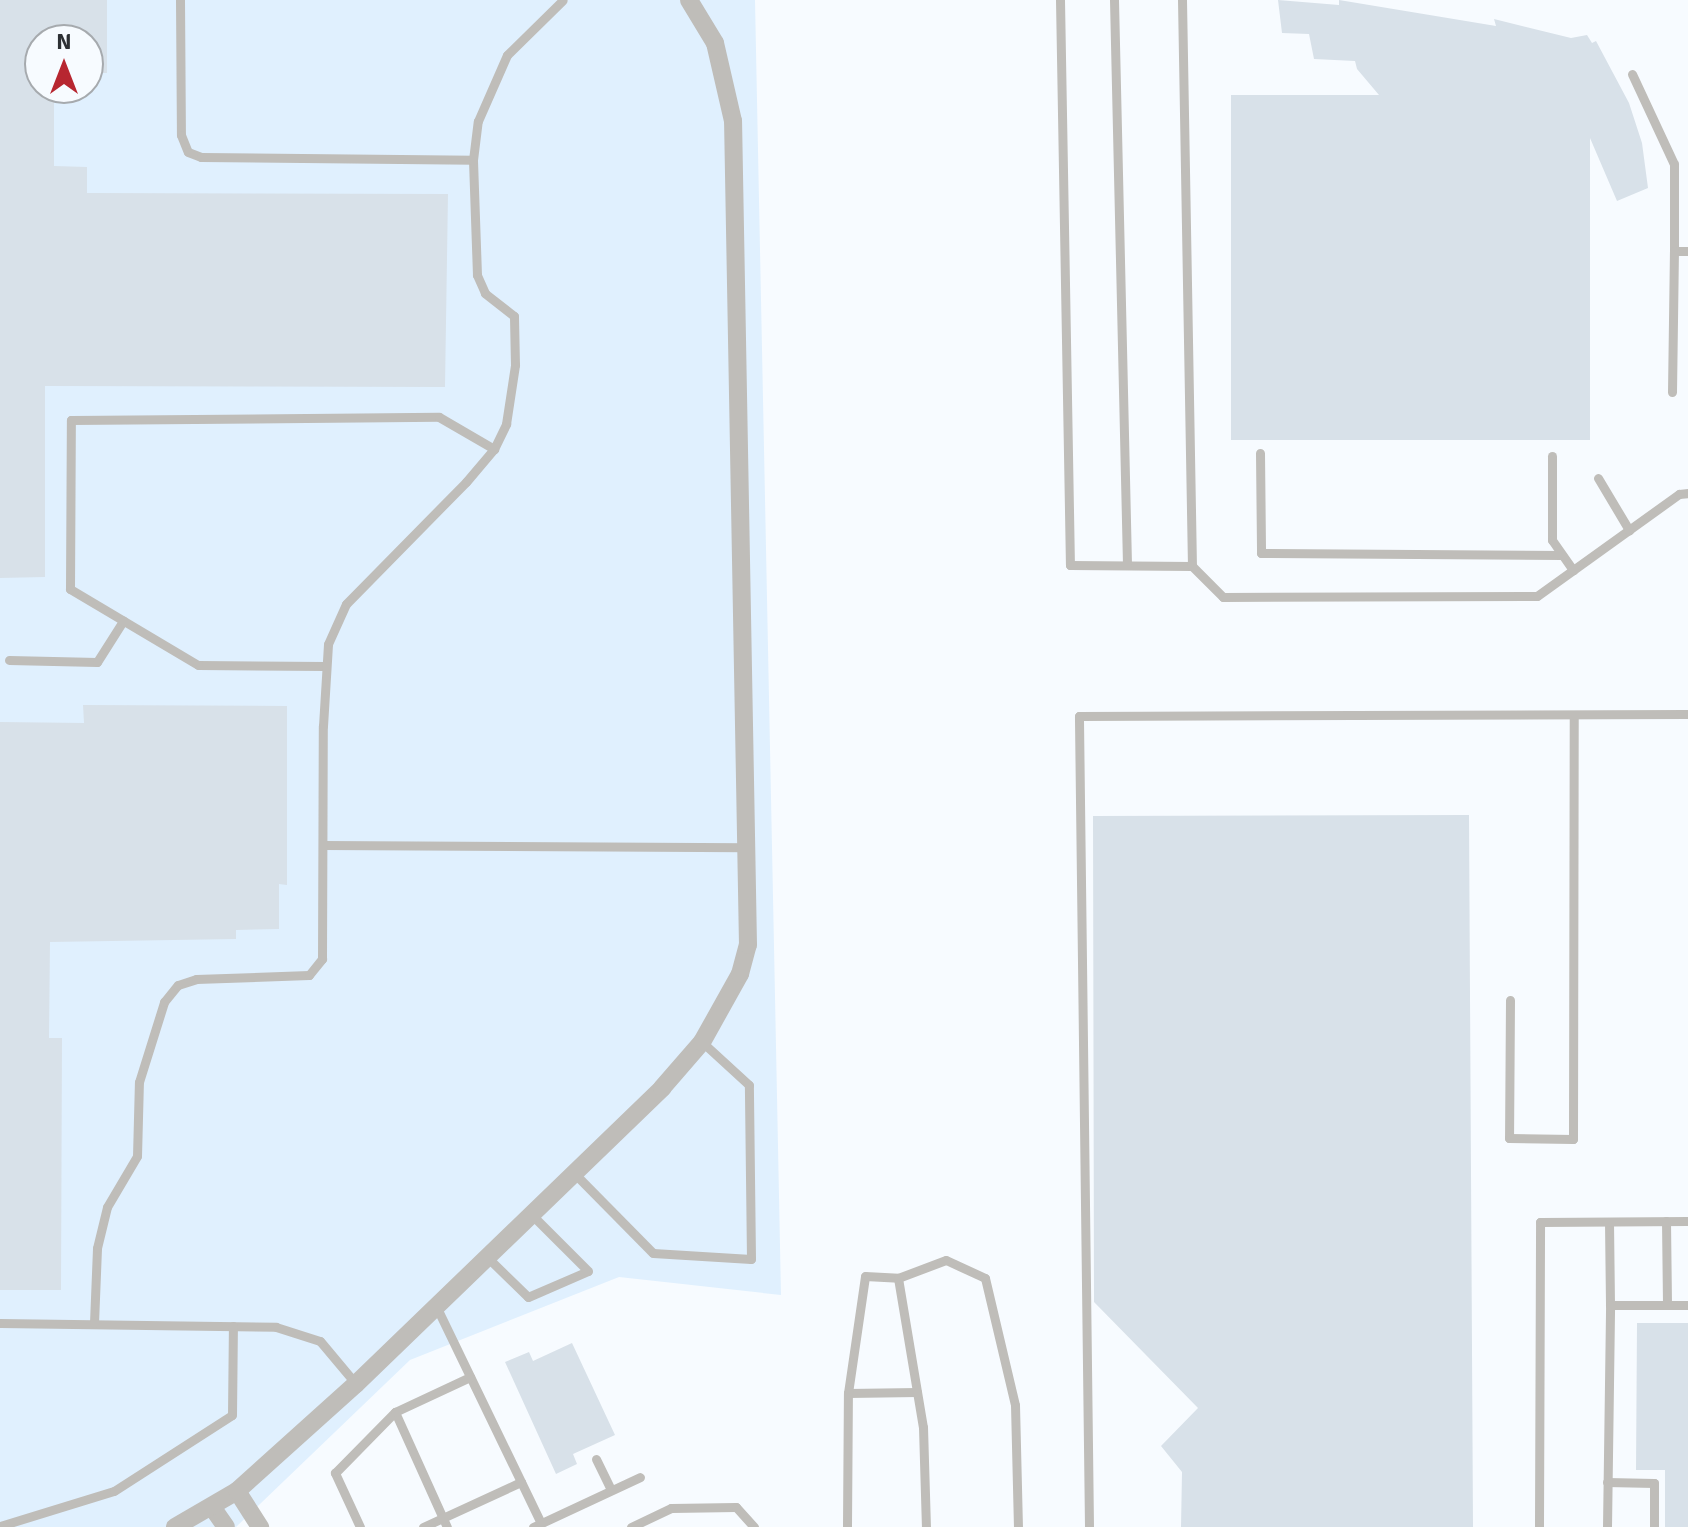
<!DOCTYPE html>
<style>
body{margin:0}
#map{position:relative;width:1688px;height:1527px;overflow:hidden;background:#f7fbff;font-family:Signika,sans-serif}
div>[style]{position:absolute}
.built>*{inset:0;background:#e0f0fe}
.building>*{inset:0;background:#d8e1e9}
.lane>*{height:9px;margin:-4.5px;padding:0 4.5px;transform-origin:4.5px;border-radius:4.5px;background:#bfbdb9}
.street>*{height:18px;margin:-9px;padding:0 9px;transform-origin:9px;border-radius:9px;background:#bfbdb9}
span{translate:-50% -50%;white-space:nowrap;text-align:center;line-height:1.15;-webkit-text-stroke:6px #f7fbff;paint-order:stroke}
.north{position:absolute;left:24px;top:24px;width:80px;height:80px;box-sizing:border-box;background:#f7fbff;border:2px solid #a6aaae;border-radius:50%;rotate:0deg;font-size:22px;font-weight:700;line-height:32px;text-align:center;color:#2d3034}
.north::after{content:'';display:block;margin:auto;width:28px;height:36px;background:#b72630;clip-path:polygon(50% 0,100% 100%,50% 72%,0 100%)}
</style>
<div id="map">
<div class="built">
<i style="clip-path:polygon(evenodd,0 0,755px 0,781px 1295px,619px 1277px,410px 1360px,236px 1527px,0 1527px,0 0,40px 40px,88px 40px,88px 88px,40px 88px,40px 40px)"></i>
</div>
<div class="building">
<i style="clip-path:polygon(0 0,107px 0,107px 73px,88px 73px,88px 40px,40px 40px,40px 88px,54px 88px,54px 166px,87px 167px,87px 193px,448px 194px,445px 387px,45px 386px,45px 577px,0 578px)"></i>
<i style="clip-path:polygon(1278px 0,1339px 5px,1339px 0,1496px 26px,1494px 19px,1571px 38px,1587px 35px,1592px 43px,1596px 41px,1629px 103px,1642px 143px,1648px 188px,1617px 201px,1590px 138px,1590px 440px,1231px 440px,1231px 95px,1379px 95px,1357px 69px,1355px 61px,1314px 59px,1309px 34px,1282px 33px)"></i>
<i style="clip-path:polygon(83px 705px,287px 706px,287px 885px,279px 884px,279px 929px,236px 930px,236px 939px,50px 942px,49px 1038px,62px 1038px,61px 1290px,0 1290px,0 722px,84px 723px)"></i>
<i style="clip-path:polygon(1469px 815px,1473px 1527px,1181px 1527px,1182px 1472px,1161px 1446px,1198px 1408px,1094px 1302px,1093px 816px)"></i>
<i style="clip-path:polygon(1637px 1323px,1688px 1323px,1688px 1527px,1665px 1527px,1665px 1470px,1636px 1470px)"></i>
<i style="clip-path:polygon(572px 1343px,615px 1435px,573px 1454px,577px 1464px,556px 1474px,505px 1362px,529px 1352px,533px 1361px)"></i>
</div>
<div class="lane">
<i style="left:180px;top:0;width:135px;rotate:89.6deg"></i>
<i style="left:181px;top:135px;width:18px;rotate:68deg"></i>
<i style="left:188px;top:152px;width:14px;rotate:21deg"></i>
<i style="left:201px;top:157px;width:272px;rotate:0.6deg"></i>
<i style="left:1060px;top:0;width:565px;rotate:88.99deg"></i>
<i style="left:1070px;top:565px;width:122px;rotate:0.5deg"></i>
<i style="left:1192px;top:566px;width:44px;rotate:45deg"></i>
<i style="left:1223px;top:597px;width:314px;rotate:-0.2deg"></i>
<i style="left:1537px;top:596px;width:175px;rotate:-35.7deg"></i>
<i style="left:1679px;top:494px;width:9px;rotate:-6deg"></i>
<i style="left:1114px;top:0;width:565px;rotate:88.68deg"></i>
<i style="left:1182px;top:0;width:566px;rotate:88.99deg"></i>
<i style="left:1632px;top:74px;width:99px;rotate:65deg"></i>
<i style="left:1674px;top:164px;width:87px;rotate:90deg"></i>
<i style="left:1674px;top:251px;width:14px"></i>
<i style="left:1672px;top:392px;width:141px;rotate:-89.2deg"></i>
<i style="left:1260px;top:453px;width:100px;rotate:89.4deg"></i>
<i style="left:1261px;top:553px;width:301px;rotate:0.4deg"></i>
<i style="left:1552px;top:456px;width:84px;rotate:90deg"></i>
<i style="left:1552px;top:540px;width:37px;rotate:55deg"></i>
<i style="left:1598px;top:478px;width:61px;rotate:59.2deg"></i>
<i style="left:9px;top:660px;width:88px;rotate:1.3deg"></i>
<i style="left:97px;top:662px;width:49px;rotate:-57.6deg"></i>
<i style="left:325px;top:666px;width:127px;rotate:-179.5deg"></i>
<i style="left:198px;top:665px;width:149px;rotate:-149.3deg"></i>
<i style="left:70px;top:589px;width:169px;rotate:-89.7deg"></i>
<i style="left:71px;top:420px;width:368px;rotate:-0.5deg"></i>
<i style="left:439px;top:417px;width:64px;rotate:30.2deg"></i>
<i style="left:323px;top:845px;width:423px;rotate:0.3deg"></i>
<i style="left:1510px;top:1000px;width:138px;rotate:90.4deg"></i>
<i style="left:1509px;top:1138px;width:64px;rotate:0.9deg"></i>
<i style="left:1573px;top:1139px;width:423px;rotate:-89.9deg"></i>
<i style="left:574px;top:1173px;width:112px;rotate:45.4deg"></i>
<i style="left:653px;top:1253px;width:98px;rotate:3.5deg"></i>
<i style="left:751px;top:1259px;width:174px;rotate:-90.7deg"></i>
<i style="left:749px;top:1085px;width:64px;rotate:-137.5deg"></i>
<i style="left:1666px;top:1221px;width:84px;rotate:89.3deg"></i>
<i style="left:1609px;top:1222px;width:83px;rotate:89.3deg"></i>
<i style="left:1610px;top:1305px;width:78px"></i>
<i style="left:487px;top:1257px;width:57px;rotate:44.3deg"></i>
<i style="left:528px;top:1297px;width:65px;rotate:-23.4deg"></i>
<i style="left:588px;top:1271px;width:81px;rotate:-135deg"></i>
<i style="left:898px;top:1278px;width:51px;rotate:-20.6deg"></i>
<i style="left:946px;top:1260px;width:43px;rotate:24.8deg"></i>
<i style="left:985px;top:1278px;width:130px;rotate:76.7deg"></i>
<i style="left:1015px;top:1405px;width:122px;rotate:88.6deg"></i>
<i style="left:436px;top:1306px;width:241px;rotate:64.2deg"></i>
<i style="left:0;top:1323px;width:276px;rotate:0.8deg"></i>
<i style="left:276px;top:1327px;width:46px;rotate:17.7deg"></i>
<i style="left:320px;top:1341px;width:56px;rotate:50.1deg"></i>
<i style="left:94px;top:1323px;width:75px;rotate:-87.7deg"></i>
<i style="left:97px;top:1248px;width:42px;rotate:-76.3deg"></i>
<i style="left:107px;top:1207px;width:59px;rotate:-59.5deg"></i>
<i style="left:137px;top:1156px;width:74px;rotate:-88.5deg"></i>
<i style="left:139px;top:1082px;width:84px;rotate:-72.6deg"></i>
<i style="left:164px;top:1002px;width:22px;rotate:-51deg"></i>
<i style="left:178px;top:985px;width:19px;rotate:-18deg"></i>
<i style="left:196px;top:979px;width:113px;rotate:-2deg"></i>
<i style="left:309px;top:975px;width:21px;rotate:-51deg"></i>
<i style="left:322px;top:959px;width:233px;rotate:-89.8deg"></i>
<i style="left:323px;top:726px;width:82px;rotate:-86.5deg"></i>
<i style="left:328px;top:644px;width:44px;rotate:-65.8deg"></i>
<i style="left:346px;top:604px;width:171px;rotate:-45.5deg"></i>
<i style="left:466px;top:482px;width:43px;rotate:-49.7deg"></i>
<i style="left:494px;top:449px;width:28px;rotate:-64deg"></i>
<i style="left:506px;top:424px;width:60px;rotate:-81.3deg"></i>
<i style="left:515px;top:365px;width:49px;rotate:-91.2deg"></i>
<i style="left:514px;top:316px;width:37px;rotate:-142deg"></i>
<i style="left:485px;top:293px;width:20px;rotate:-114deg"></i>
<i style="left:477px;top:275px;width:115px;rotate:-92deg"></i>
<i style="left:473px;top:160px;width:39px;rotate:-83deg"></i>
<i style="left:478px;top:121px;width:72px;rotate:-66.3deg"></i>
<i style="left:507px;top:55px;width:78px;rotate:-44.5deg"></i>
<i style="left:917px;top:1392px;width:69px;rotate:179.2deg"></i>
<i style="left:848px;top:1393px;width:118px;rotate:-81.7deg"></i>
<i style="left:865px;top:1276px;width:33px;rotate:3deg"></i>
<i style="left:898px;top:1278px;width:151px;rotate:80.5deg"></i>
<i style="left:923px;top:1427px;width:100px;rotate:88.3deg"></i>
<i style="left:395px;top:1412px;width:126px;rotate:65.7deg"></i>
<i style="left:596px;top:1459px;width:34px;rotate:64deg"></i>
<i style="left:1607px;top:1482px;width:47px;rotate:1.2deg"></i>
<i style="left:1654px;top:1483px;width:44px;rotate:90deg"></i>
<i style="left:0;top:1526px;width:119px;rotate:-17.1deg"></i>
<i style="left:114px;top:1491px;width:140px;rotate:-32.8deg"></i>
<i style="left:232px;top:1415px;width:89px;rotate:-89.4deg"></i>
<i style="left:360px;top:1527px;width:60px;rotate:-114.8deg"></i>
<i style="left:335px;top:1473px;width:86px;rotate:-45.5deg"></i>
<i style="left:395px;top:1412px;width:83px;rotate:-25deg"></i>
<i style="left:423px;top:1527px;width:108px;rotate:-24.7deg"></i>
<i style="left:533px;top:1527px;width:118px;rotate:-25deg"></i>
<i style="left:631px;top:1527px;width:44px;rotate:-25.4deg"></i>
<i style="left:671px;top:1508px;width:65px;rotate:-0.9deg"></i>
<i style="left:736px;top:1507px;width:27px;rotate:48deg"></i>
<i style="left:847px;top:1527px;width:134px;rotate:-89.6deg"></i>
<i style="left:1089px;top:1527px;width:811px;rotate:-90.71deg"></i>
<i style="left:1079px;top:716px;width:609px;rotate:-0.19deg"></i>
<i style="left:1539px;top:1527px;width:305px;rotate:-89.8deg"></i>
<i style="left:1540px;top:1222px;width:148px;rotate:-0.4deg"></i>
<i style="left:1607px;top:1527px;width:222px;rotate:-89.2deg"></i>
</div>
<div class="street">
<i style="left:237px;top:1491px;width:43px;rotate:57.4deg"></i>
<i style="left:212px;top:1507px;width:24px;rotate:55deg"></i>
<i style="left:175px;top:1527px;width:72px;rotate:-30.1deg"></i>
<i style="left:237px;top:1491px;width:160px;rotate:-42deg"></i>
<i style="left:356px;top:1384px;width:426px;rotate:-44deg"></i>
<i style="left:662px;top:1088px;width:61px;rotate:-49deg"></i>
<i style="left:702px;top:1042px;width:78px;rotate:-60.8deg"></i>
<i style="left:740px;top:974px;width:30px;rotate:-75deg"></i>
<i style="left:748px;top:945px;width:824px;rotate:-91.04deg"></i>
<i style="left:733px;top:121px;width:80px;rotate:-103deg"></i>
<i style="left:715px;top:43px;width:50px;rotate:-121.2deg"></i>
</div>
<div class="north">N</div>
</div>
